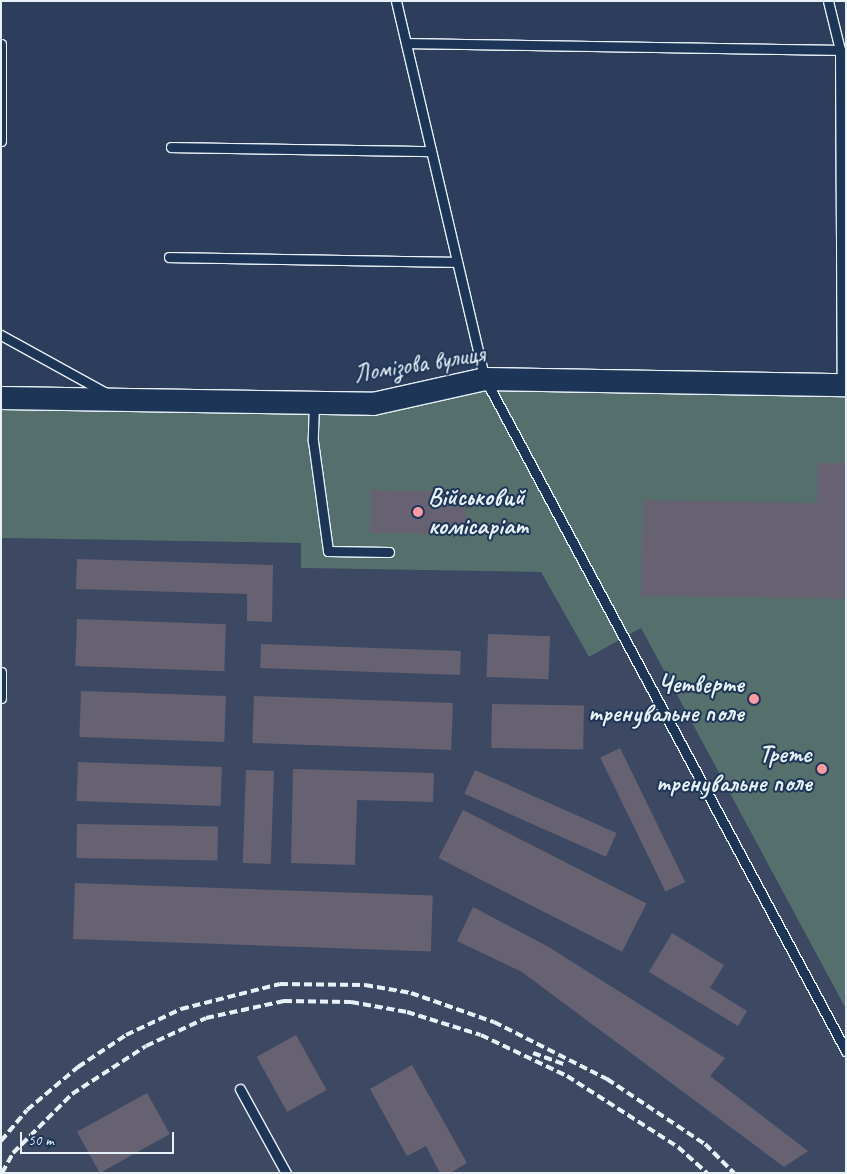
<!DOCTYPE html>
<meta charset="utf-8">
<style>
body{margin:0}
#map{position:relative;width:847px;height:1174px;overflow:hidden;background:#2c3e5c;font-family:Caveat,sans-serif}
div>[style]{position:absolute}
.built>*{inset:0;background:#3d4963}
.green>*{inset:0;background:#546f6c}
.building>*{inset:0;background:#666272;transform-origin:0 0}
.roads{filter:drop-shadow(1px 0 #e8f1f8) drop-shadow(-1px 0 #e8f1f8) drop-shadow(0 1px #e8f1f8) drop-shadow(0 -1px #e8f1f8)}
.service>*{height:9px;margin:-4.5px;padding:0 4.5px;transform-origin:4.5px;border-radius:4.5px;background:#1d3557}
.tertiary>*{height:22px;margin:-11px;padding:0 11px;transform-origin:11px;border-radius:11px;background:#1d3557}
.rail>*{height:4px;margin-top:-2px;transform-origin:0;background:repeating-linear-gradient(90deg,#e8f1f8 0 8px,transparent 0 12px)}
.dots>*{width:14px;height:14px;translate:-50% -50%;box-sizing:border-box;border:2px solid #1d3557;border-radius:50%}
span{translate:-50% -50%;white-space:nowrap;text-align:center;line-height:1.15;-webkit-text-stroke:4px #1d3557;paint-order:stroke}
.street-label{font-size:25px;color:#e8f1f8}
.poi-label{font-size:25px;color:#e8f1f8;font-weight:700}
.left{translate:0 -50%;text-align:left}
.right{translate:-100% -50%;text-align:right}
.frame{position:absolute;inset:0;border:2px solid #e8f1f8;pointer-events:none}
.scale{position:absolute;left:20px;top:1132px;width:154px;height:22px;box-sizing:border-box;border:2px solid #e8f1f8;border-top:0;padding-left:6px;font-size:15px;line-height:18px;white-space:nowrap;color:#e8f1f8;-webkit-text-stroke:4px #1d3557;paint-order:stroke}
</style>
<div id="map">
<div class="built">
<i style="clip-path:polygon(1px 538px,302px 543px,302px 568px,541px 572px,589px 657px,641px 628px,846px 1009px,846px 1173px,1px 1173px)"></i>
</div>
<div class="green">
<i style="clip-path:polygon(492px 389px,846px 394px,846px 1009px,641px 628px,589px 657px,541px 572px,301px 568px,301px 543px,1px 538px,1px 407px,373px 413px)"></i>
</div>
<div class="building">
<i style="clip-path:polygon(818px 463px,846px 463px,846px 599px,641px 596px,643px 500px,817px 503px)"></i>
<i style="left:371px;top:490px;width:95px;height:43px;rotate:1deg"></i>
<i style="clip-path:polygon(77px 559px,273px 565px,272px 622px,247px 621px,247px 594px,76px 589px)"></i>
<i style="left:77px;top:619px;width:149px;height:47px;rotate:2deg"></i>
<i style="left:488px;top:634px;width:62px;height:43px;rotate:2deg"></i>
<i style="left:261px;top:644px;width:200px;height:24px;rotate:2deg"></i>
<i style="left:81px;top:691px;width:145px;height:46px;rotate:2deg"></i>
<i style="left:254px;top:696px;width:199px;height:47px;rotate:2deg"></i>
<i style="left:492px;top:704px;width:92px;height:44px;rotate:1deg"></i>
<i style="left:620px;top:748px;width:149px;height:22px;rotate:64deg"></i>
<i style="left:78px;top:762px;width:144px;height:39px;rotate:2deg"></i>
<i style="clip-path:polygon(293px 769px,434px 773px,433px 802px,357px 800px,355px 865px,291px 863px)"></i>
<i style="left:246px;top:770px;width:28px;height:93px;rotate:2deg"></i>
<i style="left:475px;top:770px;width:155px;height:26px;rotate:24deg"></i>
<i style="left:463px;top:810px;width:206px;height:54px;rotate:27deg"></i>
<i style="left:77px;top:824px;width:141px;height:34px;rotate:1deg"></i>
<i style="left:75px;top:883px;width:358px;height:56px;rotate:2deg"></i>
<i style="clip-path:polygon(473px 907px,547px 946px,725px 1058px,710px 1076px,808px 1151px,784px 1167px,522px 972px,457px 941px)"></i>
<i style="clip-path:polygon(672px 933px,724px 965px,710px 988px,747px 1011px,738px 1026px,649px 972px)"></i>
<i style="left:296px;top:1035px;width:63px;height:45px;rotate:61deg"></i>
<i style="clip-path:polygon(412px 1065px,467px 1163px,450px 1173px,440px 1173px,426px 1146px,407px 1156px,370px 1089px)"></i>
<i style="left:147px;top:1093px;width:47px;height:80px;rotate:61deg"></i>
</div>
<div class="roads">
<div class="service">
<i style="left:396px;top:1px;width:388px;rotate:76.8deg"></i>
<i style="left:485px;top:379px;width:763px;rotate:61.76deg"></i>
<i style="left:828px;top:1px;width:50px;rotate:76.2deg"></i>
<i style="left:840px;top:50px;width:335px;rotate:89.7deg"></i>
<i style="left:406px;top:43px;width:434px;rotate:0.9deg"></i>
<i style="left:1px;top:44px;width:97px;rotate:90deg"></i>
<i style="left:171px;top:147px;width:260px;rotate:0.9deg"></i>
<i style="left:169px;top:257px;width:288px;rotate:1deg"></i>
<i style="left:1px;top:335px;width:120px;rotate:28.9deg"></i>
<i style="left:314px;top:403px;width:38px;rotate:92deg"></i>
<i style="left:313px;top:441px;width:111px;rotate:82.2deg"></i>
<i style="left:328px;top:551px;width:61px;rotate:0.9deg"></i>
<i style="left:1px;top:672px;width:26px;rotate:90deg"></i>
<i style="left:240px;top:1089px;width:96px;rotate:61.3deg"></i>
</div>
<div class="tertiary">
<i style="left:1px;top:398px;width:372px;rotate:0.9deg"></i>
<i style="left:373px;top:404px;width:115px;rotate:-12.6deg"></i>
<i style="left:485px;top:379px;width:361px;rotate:1deg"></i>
</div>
</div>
<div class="rail">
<i style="left:533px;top:1053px;width:35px;rotate:20deg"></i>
<i style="left:1px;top:1141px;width:40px;rotate:-50deg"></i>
<i style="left:27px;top:1110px;width:67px;rotate:-40.1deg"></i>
<i style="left:78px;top:1067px;width:58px;rotate:-33.7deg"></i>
<i style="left:126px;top:1035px;width:61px;rotate:-25.3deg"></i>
<i style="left:181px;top:1009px;width:102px;rotate:-14.2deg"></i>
<i style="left:280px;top:984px;width:85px;rotate:0.7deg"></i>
<i style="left:365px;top:985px;width:47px;rotate:9.9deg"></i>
<i style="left:411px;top:993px;width:88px;rotate:19.3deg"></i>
<i style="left:494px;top:1022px;width:127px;rotate:26.8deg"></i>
<i style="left:607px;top:1079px;width:118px;rotate:33.6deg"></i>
<i style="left:705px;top:1144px;width:41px;rotate:45deg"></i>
<i style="left:2px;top:1173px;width:23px;rotate:-61deg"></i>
<i style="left:13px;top:1153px;width:83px;rotate:-45deg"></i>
<i style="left:72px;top:1094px;width:88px;rotate:-33deg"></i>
<i style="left:146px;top:1046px;width:66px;rotate:-25deg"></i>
<i style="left:206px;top:1018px;width:80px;rotate:-12.3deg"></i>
<i style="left:284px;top:1001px;width:67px;rotate:0.9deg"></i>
<i style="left:351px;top:1002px;width:57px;rotate:10.1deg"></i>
<i style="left:407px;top:1012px;width:77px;rotate:17.3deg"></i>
<i style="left:481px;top:1035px;width:95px;rotate:25.5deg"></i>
<i style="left:567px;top:1076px;width:132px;rotate:32.6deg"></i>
<i style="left:678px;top:1147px;width:39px;rotate:42deg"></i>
</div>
<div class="dots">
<i style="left:418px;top:512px;background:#ff9aa2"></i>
<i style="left:754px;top:699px;background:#ff9aa2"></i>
<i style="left:822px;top:769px;background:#ff9aa2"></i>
</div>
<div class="street-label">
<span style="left:419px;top:364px;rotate:-9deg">Ломізова вулиця</span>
</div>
<div class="poi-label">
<span class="left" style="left:428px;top:512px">Військовий<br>комісаріат</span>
<span class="right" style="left:744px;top:699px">Четверте<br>тренувальне поле</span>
<span class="right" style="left:812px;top:769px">Третє<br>тренувальне поле</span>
</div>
<div class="frame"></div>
<div class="scale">50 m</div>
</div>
